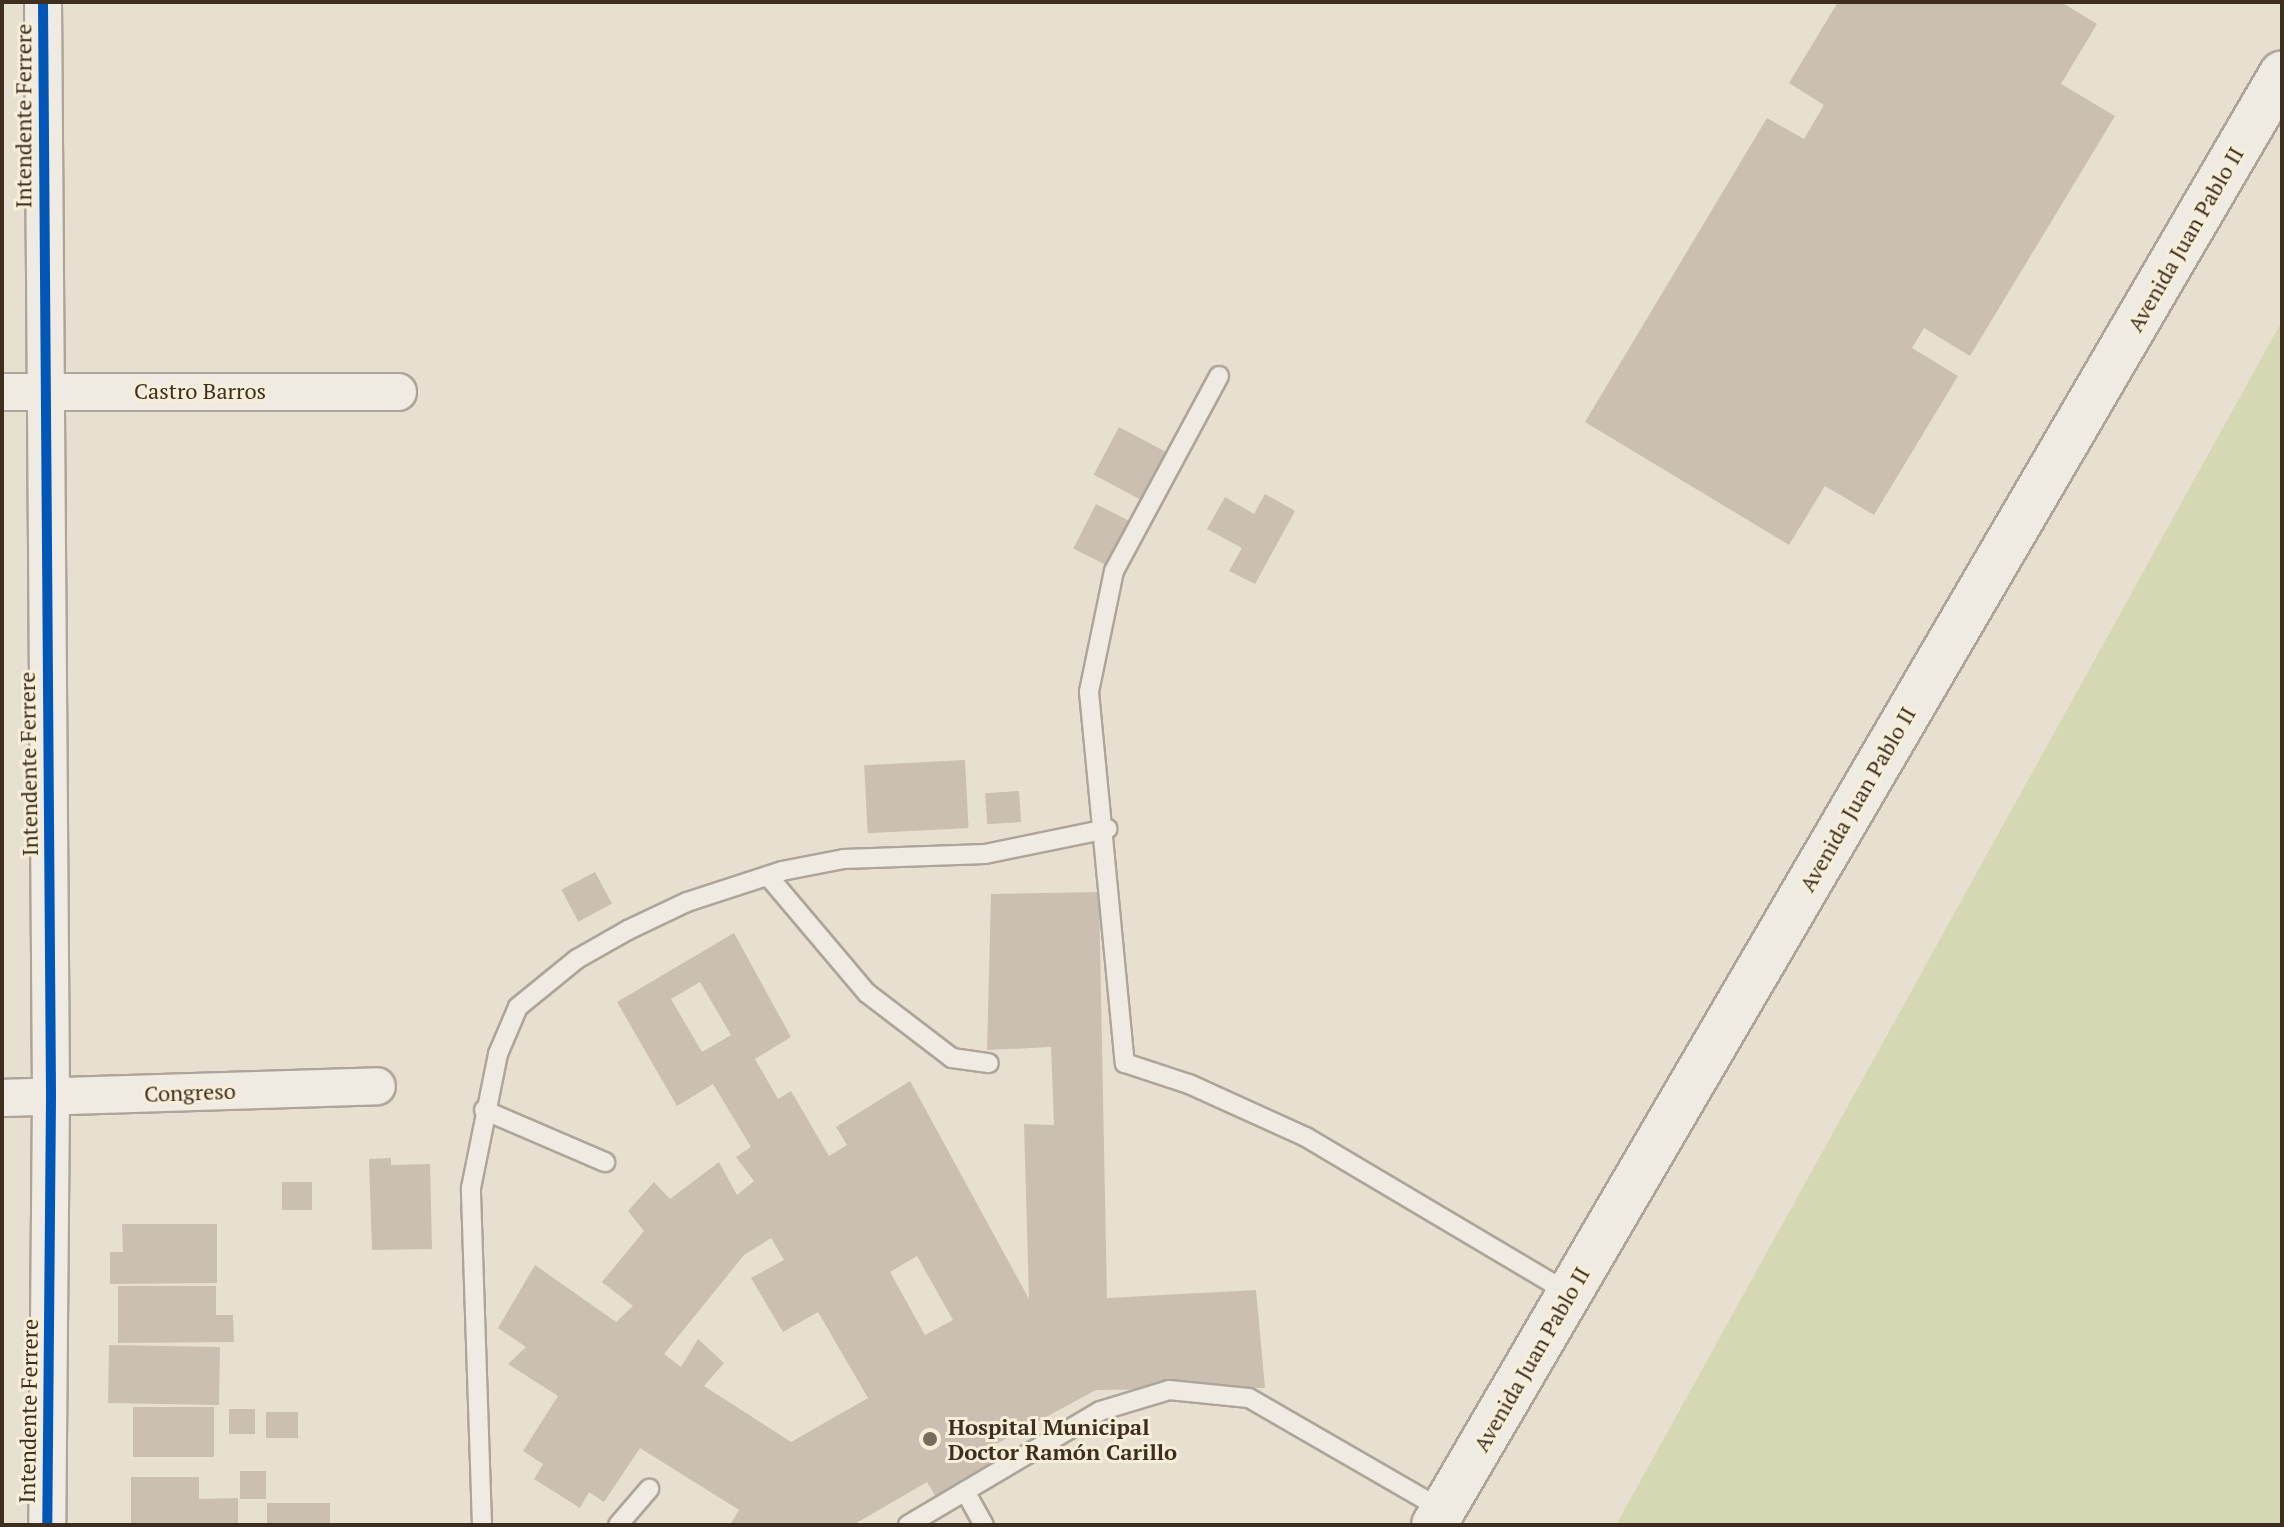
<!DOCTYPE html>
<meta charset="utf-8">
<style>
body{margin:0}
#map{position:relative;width:2284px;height:1527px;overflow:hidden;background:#e7e0d1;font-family:"PT Serif",serif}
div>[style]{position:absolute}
.green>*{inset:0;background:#d6d7b3}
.building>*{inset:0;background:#cbbfb2;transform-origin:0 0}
.roads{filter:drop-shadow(2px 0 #ada599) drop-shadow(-2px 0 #ada599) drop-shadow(0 2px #ada599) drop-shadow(0 -2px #ada599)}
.lane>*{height:18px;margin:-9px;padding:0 9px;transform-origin:9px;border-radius:9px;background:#efebe3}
.street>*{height:36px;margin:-18px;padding:0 18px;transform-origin:18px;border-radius:18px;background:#efebe3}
.secondary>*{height:44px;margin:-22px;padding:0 22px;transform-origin:22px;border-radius:22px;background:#efebe3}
.cycleway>*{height:10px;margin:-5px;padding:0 5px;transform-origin:5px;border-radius:5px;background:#0057b8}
.dots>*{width:22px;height:22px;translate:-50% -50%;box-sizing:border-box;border:4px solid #f7eed8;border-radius:50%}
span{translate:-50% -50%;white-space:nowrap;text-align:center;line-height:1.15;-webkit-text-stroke:6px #f7eed8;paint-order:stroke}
.street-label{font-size:22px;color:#3d2e20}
.poi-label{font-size:22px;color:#3d2e20;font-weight:700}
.left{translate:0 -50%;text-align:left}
.frame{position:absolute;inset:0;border:4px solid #3d2e20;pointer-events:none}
</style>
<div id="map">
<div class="green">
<i style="clip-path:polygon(2282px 321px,2282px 1525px,1616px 1525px)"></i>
</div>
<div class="building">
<i style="clip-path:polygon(1838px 2px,2061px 2px,2097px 24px,2061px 84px,2115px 116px,1970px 356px,1924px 328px,1912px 348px,1958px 376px,1874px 515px,1825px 486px,1789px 545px,1585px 422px,1767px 118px,1804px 139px,1824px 105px,1789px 83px)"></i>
<i style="left:1119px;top:427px;width:55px;height:54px;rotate:28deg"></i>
<i style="clip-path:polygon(1265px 494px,1295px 511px,1255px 584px,1229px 571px,1242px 548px,1207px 529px,1225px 497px,1254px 514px)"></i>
<i style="left:1096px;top:504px;width:44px;height:50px;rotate:27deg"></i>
<i style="left:965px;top:760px;width:68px;height:101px;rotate:87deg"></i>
<i style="left:1019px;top:791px;width:31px;height:34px;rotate:86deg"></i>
<i style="left:595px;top:872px;width:36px;height:38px;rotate:62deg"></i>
<i style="clip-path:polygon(evenodd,1099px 892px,1107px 1298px,1256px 1290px,1265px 1388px,1096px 1390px,983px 1451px,992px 1469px,937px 1499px,927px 1482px,853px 1525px,730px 1525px,739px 1510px,640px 1448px,604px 1502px,589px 1492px,580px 1508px,534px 1479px,543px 1464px,523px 1451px,558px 1396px,508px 1364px,526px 1347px,498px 1328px,535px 1265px,616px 1322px,633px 1306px,602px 1282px,644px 1231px,628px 1211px,654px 1182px,670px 1199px,719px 1162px,737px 1195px,754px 1181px,736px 1157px,751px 1147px,713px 1084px,677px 1106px,617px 1002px,734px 933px,791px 1037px,755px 1059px,778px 1099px,791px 1091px,829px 1156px,847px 1145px,836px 1127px,910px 1081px,1029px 1299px,1024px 1124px,1054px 1125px,1051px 1047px,987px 1050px,991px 894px,1099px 892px,700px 982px,731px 1035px,702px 1052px,671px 999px,700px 982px,1099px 892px,771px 1238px,784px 1260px,751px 1278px,783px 1332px,818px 1312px,868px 1398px,791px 1442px,704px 1386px,724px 1363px,698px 1339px,681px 1367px,664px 1354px,744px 1255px,771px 1238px,1099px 892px,917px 1256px,953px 1320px,925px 1335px,890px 1272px,917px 1256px)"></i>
<i style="clip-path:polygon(391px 1158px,391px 1165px,430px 1164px,432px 1249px,372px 1250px,369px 1159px)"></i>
<i style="left:312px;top:1182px;width:28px;height:30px;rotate:90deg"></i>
<i style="clip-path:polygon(122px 1224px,217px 1224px,217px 1283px,110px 1284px,110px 1252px,123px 1252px)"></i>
<i style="clip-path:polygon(118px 1286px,216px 1286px,216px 1315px,233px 1315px,234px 1342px,118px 1343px)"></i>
<i style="left:220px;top:1347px;width:58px;height:111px;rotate:91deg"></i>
<i style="left:214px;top:1407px;width:50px;height:81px;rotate:90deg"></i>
<i style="left:229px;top:1409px;width:26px;height:25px"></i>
<i style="left:266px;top:1412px;width:32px;height:26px"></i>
<i style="left:240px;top:1471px;width:26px;height:28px"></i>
<i style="clip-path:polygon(131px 1477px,199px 1477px,199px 1499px,238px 1498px,238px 1524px,131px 1524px)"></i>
<i style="left:267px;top:1503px;width:63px;height:22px"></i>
</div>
<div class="roads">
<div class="lane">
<i style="left:1219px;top:376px;width:221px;rotate:118.3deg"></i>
<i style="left:1114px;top:571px;width:124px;rotate:101.7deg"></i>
<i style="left:1089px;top:692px;width:373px;rotate:84.5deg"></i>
<i style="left:1125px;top:1063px;width:67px;rotate:18.2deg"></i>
<i style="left:1189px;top:1084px;width:128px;rotate:24.4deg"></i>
<i style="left:1306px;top:1137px;width:306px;rotate:30.7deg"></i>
<i style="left:768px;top:876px;width:153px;rotate:49.8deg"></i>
<i style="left:867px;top:993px;width:107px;rotate:37.4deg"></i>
<i style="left:952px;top:1058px;width:37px;rotate:8deg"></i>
<i style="left:484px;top:1110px;width:132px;rotate:23.3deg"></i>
<i style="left:965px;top:1491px;width:39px;rotate:61deg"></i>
<i style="left:482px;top:1525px;width:337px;rotate:-91.9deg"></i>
<i style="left:471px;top:1188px;width:137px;rotate:-78.6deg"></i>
<i style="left:498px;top:1054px;width:51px;rotate:-66.9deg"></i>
<i style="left:518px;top:1007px;width:76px;rotate:-39.1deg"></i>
<i style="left:577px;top:959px;width:59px;rotate:-29.6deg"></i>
<i style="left:628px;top:930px;width:65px;rotate:-25.4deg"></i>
<i style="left:687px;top:902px;width:100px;rotate:-18.1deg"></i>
<i style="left:782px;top:871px;width:63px;rotate:-11deg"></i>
<i style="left:844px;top:859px;width:141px;rotate:-2deg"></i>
<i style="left:985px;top:854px;width:125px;rotate:-11.6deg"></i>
<i style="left:618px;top:1525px;width:48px;rotate:-49.3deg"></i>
<i style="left:908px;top:1525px;width:223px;rotate:-30.7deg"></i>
<i style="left:1100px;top:1411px;width:72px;rotate:-16.9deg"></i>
<i style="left:1169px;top:1390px;width:80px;rotate:5.7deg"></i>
<i style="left:1249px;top:1398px;width:224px;rotate:30deg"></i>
</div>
<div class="street">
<i style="left:43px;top:2px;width:1095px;rotate:89.58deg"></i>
<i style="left:51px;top:1097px;width:428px;rotate:90.5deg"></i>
<i style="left:2px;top:392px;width:396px"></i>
<i style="left:2px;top:1098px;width:375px;rotate:-1.8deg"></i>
</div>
<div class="secondary">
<i style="left:1434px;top:1525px;width:1681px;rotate:-59.71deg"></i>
</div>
</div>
<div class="cycleway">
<i style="left:43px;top:2px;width:1095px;rotate:89.58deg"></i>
<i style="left:51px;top:1097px;width:428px;rotate:90.5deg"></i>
</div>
<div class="dots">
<i style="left:930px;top:1439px;background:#786c5e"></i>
</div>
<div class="street-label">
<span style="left:23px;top:116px;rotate:-90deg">Intendente Ferrere</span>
<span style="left:2185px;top:239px;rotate:-60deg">Avenida Juan Pablo II</span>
<span style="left:200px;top:391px">Castro Barros</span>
<span style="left:28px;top:764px;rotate:-91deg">Intendente Ferrere</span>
<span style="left:1857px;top:799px;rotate:-60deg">Avenida Juan Pablo II</span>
<span style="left:190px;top:1092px;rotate:-2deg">Congreso</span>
<span style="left:1531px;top:1359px;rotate:-60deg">Avenida Juan Pablo II</span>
<span style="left:28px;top:1411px;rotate:-89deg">Intendente Ferrere</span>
</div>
<div class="poi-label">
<span class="left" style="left:948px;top:1439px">Hospital Municipal<br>Doctor Ramón Carillo</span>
</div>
<div class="frame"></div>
</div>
